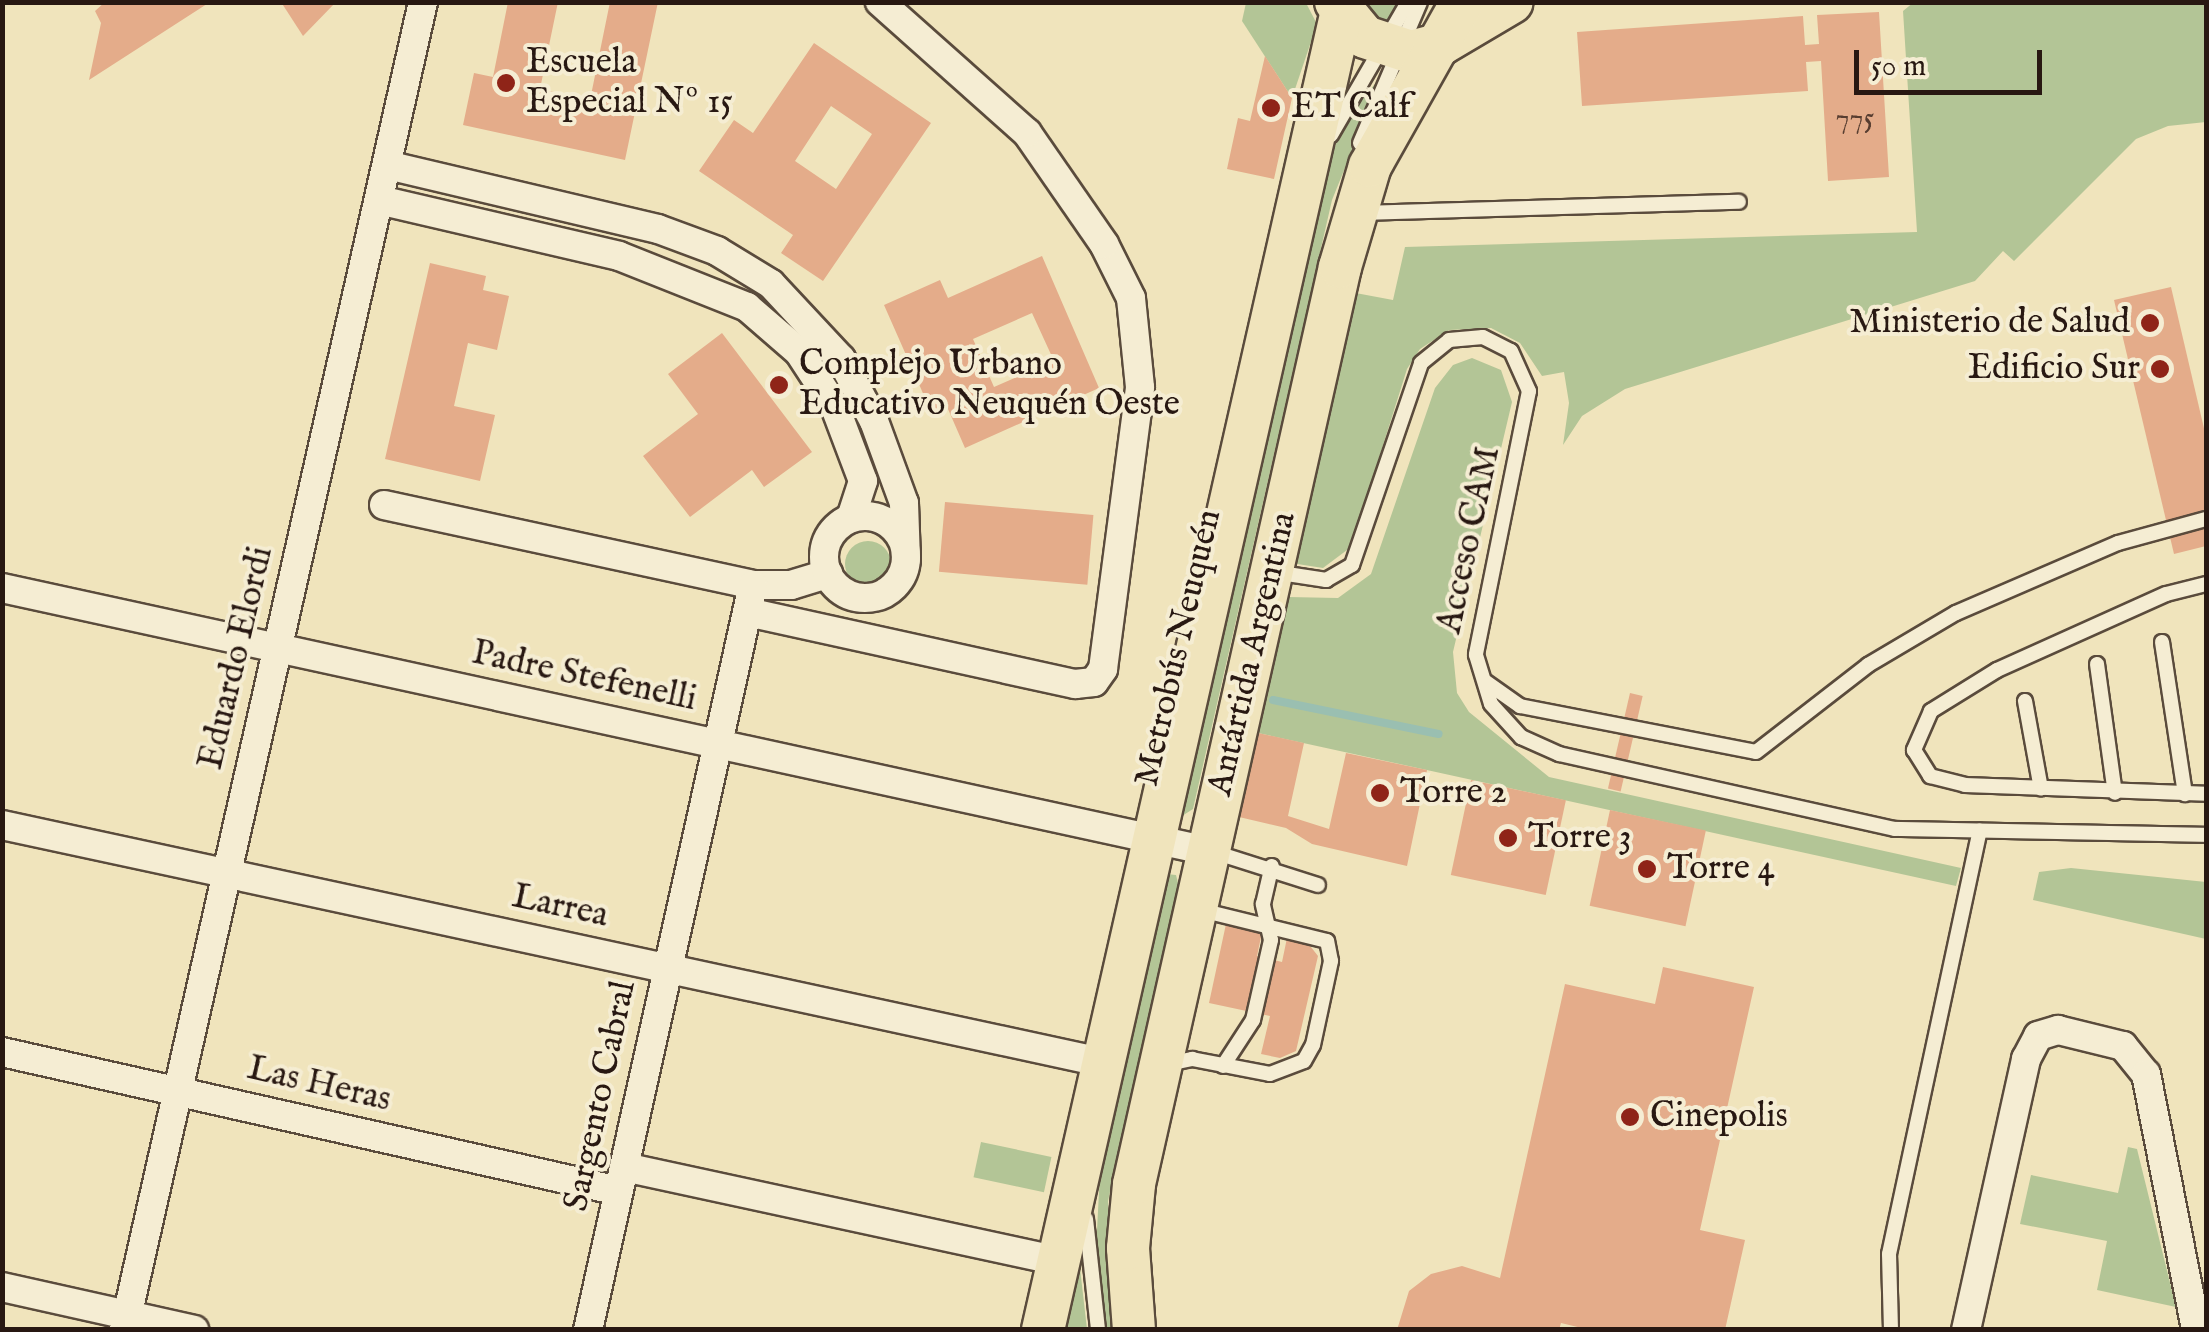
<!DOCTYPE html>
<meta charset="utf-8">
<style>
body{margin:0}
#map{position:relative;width:2209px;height:1332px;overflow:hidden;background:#f0e4bc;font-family:"IM FELL English",serif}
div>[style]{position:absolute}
.green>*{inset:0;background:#b3c596;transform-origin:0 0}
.round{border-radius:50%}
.stream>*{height:8px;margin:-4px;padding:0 4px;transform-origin:4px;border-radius:4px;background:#9abfb1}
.building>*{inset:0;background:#e4ac8a;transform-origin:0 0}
.roads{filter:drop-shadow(2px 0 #5a4b3c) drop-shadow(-2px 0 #5a4b3c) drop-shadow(0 2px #5a4b3c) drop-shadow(0 -2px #5a4b3c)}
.lane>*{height:14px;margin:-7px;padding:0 7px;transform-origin:7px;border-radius:7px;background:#f5edd3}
.street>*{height:28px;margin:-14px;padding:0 14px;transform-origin:14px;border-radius:14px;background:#f5edd3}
.street>.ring{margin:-14px;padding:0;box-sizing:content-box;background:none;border:28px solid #f5edd3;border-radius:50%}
.primary>*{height:42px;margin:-21px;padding:0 21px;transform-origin:21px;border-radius:21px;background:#f0e4bc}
.dots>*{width:28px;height:28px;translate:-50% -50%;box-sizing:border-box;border:5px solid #f5edd3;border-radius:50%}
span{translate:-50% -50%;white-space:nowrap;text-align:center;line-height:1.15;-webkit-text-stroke:8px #f5edd3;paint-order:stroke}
.number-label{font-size:30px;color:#573d30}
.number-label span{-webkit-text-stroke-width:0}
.poi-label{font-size:35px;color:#281812}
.left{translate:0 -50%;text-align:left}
.right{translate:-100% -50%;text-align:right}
.street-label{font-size:35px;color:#281812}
.frame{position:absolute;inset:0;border:5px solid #281812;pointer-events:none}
.scale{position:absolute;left:1854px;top:50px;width:188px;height:45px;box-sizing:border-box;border:5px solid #281812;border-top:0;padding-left:12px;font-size:30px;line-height:35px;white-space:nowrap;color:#281812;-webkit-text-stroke:8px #f5edd3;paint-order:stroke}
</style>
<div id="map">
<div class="green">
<i style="clip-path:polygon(1914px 2px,2206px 3px,2206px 122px,2168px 126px,2136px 139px,2014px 261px,2003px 251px,1975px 281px,1625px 389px,1582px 416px,1563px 445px,1569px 403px,1564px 372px,1542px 376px,1520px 343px,1491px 328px,1449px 330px,1420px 349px,1407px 369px,1351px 547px,1323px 568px,1291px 563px,1345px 291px,1393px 300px,1405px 247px,1917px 232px,1903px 11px)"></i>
<i style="clip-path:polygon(1246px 3px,1306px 3px,1317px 24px,1292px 98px,1242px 21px)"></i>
<i style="clip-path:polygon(1357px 3px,1400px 3px,1385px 29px)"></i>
<i style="clip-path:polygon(1383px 74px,1332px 200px,1193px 809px,1182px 816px,1325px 170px,1347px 118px)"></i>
<i style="clip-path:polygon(1472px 358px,1501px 370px,1512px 402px,1453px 652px,1457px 693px,1469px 712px,1549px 777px,1961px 868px,1956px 886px,1258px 733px,1288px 597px,1338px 598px,1371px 574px,1435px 388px,1453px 365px)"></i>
<i class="round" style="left:845px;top:541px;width:46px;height:46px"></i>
<i style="clip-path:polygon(2071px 868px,2206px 882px,2206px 939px,2033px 900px,2039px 872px)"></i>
<i style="clip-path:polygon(1166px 874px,1176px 875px,1178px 883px,1108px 1201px,1113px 1329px,1104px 1330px,1096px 1249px,1100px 1173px)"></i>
<i style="left:981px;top:1142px;width:72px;height:36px;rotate:12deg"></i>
<i style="clip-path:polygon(2128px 1147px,2137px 1149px,2176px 1307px,2097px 1290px,2107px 1241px,2020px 1224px,2031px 1175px,2118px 1193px)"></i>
<i style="clip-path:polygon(1074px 1216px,1087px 1329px,1050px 1329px)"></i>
</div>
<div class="stream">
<i style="left:1273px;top:700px;width:169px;rotate:11.6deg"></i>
</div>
<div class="building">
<i style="clip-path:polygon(105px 2px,210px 2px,89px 80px,101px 23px,95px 11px)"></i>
<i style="clip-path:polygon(281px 2px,336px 2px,303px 36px)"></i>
<i style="clip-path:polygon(508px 2px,558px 2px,540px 89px,590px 100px,610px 2px,658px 2px,625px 160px,463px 125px,474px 73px,493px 77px)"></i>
<i style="clip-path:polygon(1879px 12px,1889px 177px,1828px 181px,1821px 61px,1806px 62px,1808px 91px,1582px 106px,1577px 32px,1803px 16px,1805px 45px,1819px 44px,1817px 15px)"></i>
<i style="clip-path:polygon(evenodd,814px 43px,931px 123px,823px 281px,781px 253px,793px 235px,699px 171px,734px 120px,753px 133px,814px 43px,831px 106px,872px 134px,836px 189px,795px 161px,831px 106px)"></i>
<i style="clip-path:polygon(1265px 56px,1292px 98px,1274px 179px,1227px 169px,1238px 118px,1250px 121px)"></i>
<i style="clip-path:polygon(evenodd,1042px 256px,1099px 388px,965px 448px,948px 409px,933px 416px,884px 305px,940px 280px,948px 298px,1042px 256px,1032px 313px,1054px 361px,994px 387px,973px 339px,1032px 313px)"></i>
<i style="clip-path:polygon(430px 263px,486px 276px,483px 290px,509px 296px,497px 350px,468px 343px,454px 406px,495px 415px,480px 481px,385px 459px)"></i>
<i style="clip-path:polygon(2171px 287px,2206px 437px,2206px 546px,2174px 554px,2114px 300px)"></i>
<i style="clip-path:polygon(722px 333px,812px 452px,764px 487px,752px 470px,690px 517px,643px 456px,698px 414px,668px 374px)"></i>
<i style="left:945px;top:502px;width:149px;height:70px;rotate:5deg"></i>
<i style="left:1630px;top:693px;width:13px;height:98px;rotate:13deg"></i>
<i style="clip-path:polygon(1258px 733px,1304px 743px,1288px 816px,1329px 829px,1346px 753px,1427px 770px,1407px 866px,1312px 844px,1286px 828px,1239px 817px)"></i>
<i style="left:1471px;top:780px;width:97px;height:97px;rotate:12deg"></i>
<i style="left:1610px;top:810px;width:98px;height:98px;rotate:12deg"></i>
<i style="clip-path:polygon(1226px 924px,1262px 932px,1257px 956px,1282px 962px,1287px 938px,1307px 942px,1318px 956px,1296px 1051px,1280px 1058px,1261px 1054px,1270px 1016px,1209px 1003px)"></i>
<i style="clip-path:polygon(1663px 967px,1754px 987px,1700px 1230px,1745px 1240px,1725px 1330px,1590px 1330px,1561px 1323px,1559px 1330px,1397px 1330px,1409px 1291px,1431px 1274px,1462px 1266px,1500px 1278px,1565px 984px,1655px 1004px)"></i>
</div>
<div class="roads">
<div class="lane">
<i style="left:1331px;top:135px;width:154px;rotate:-59.9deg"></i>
<i style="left:1360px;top:143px;width:153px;rotate:-66.9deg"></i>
<i style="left:1360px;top:213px;width:379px;rotate:-1.7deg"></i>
<i style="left:1274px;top:572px;width:53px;rotate:8.7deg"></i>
<i style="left:1326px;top:580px;width:30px;rotate:-30deg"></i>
<i style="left:1352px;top:565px;width:213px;rotate:-71.1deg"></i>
<i style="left:1421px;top:363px;width:36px;rotate:-39deg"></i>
<i style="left:1449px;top:340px;width:34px;rotate:-5deg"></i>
<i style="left:1483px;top:337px;width:31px;rotate:27deg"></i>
<i style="left:1511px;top:351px;width:44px;rotate:65.8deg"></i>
<i style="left:1529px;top:391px;width:269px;rotate:101.4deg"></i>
<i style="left:1476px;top:655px;width:51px;rotate:73deg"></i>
<i style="left:1491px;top:704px;width:45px;rotate:47.7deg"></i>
<i style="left:1521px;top:737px;width:42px;rotate:24.1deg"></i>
<i style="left:1559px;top:754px;width:344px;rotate:12.6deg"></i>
<i style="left:1895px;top:829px;width:311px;rotate:1.1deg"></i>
<i style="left:2206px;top:584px;width:41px;rotate:166deg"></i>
<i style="left:2166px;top:594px;width:185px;rotate:155.8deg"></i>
<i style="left:1997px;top:670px;width:78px;rotate:148.2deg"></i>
<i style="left:1931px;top:711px;width:43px;rotate:113.6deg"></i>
<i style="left:1914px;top:750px;width:31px;rotate:58deg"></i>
<i style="left:1930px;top:776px;width:36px;rotate:14deg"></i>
<i style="left:1965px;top:785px;width:241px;rotate:2.1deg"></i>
<i style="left:2162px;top:642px;width:154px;rotate:81.4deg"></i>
<i style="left:2097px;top:664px;width:130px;rotate:82.1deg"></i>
<i style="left:1486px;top:682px;width:42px;rotate:35.2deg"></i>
<i style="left:1520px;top:706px;width:240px;rotate:11deg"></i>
<i style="left:1756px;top:752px;width:142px;rotate:-37.8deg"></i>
<i style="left:1868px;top:665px;width:102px;rotate:-30.6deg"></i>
<i style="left:1956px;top:613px;width:176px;rotate:-23.4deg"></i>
<i style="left:2118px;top:543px;width:91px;rotate:-15.3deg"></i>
<i style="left:2025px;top:701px;width:89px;rotate:79.7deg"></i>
<i style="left:1214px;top:852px;width:109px;rotate:17.6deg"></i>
<i style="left:1168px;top:1064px;width:25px;rotate:-12deg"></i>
<i style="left:1192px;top:1059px;width:79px;rotate:10.9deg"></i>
<i style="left:1270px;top:1074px;width:36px;rotate:-21deg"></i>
<i style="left:1304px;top:1061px;width:18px;rotate:-61deg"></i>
<i style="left:1313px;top:1045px;width:86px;rotate:-77.9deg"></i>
<i style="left:1331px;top:961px;width:20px;rotate:-101deg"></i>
<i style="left:1327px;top:941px;width:130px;rotate:-166.2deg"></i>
<i style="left:1223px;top:1066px;width:55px;rotate:-56.9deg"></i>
<i style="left:1253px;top:1020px;width:82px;rotate:-77.3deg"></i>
<i style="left:1271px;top:940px;width:37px;rotate:-103deg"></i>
<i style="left:1263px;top:904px;width:39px;rotate:-77deg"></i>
<i style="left:1086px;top:1219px;width:112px;rotate:83.8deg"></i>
<i style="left:1891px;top:1330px;width:76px;rotate:-91.5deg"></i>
<i style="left:1889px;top:1254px;width:433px;rotate:-77.9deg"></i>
</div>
<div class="street">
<i style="left:387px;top:165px;width:278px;rotate:13.3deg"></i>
<i style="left:658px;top:229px;width:63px;rotate:20.4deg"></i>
<i style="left:717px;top:251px;width:63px;rotate:31.4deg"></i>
<i style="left:771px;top:284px;width:103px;rotate:47deg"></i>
<i style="left:841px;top:359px;width:70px;rotate:62deg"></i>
<i style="left:874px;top:421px;width:87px;rotate:69.9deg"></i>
<i style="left:904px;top:503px;width:56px;rotate:88deg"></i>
<i style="left:379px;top:200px;width:246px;rotate:13.1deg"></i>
<i style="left:619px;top:256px;width:138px;rotate:21.7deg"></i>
<i style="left:747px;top:307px;width:69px;rotate:40.9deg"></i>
<i style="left:799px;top:352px;width:66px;rotate:56.8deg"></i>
<i style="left:835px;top:407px;width:79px;rotate:69.3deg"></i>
<i style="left:863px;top:481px;width:39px;rotate:108deg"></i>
<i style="left:384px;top:505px;width:378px;rotate:12.2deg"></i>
<i style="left:753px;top:585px;width:38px"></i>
<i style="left:791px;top:585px;width:39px;rotate:-17deg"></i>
<i class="ring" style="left:824px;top:516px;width:54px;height:54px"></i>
<i style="left:2px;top:588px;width:1234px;rotate:12.3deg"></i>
<i style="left:747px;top:612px;width:336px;rotate:12.4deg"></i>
<i style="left:1075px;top:684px;width:19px;rotate:-6deg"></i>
<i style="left:1094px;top:682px;width:16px;rotate:-55deg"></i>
<i style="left:1103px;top:669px;width:284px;rotate:-82.5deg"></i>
<i style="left:1140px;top:387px;width:89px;rotate:-95.8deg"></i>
<i style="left:1131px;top:298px;width:60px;rotate:-116.6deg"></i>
<i style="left:1104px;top:244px;width:135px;rotate:-124.7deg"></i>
<i style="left:1027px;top:133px;width:197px;rotate:-138.3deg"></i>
<i style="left:2px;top:825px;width:1124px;rotate:12.17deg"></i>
<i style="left:2px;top:1052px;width:632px;rotate:12.7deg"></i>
<i style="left:624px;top:1167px;width:444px;rotate:12.2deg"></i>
<i style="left:2px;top:1287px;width:197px;rotate:12.6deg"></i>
<i style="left:124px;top:1330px;width:1361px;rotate:-77.31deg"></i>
<i style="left:588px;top:1330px;width:763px;rotate:-77.51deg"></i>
<i style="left:1966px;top:1330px;width:278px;rotate:-77.5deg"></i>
<i style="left:2026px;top:1059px;width:26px;rotate:-62deg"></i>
<i style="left:2038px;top:1036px;width:21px;rotate:-17deg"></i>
<i style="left:2058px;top:1030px;width:67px;rotate:13.8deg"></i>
<i style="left:2123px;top:1046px;width:36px;rotate:51deg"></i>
<i style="left:2146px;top:1074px;width:261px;rotate:78.9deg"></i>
</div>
<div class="primary">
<i style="left:1336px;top:2px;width:45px;rotate:50.4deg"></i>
<i style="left:1365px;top:37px;width:48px;rotate:18.1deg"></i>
<i style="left:1411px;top:52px;width:31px;rotate:-15deg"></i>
<i style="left:1441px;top:44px;width:82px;rotate:-30.6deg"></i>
<i style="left:1043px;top:1330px;width:1362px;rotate:-77.23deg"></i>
<i style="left:1134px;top:1330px;width:82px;rotate:-94.2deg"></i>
<i style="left:1128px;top:1248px;width:64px;rotate:-84.6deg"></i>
<i style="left:1134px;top:1184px;width:940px;rotate:-77.34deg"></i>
<i style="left:1340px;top:267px;width:105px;rotate:-73.5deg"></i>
<i style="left:1370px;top:166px;width:188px;rotate:-60.7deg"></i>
</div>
</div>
<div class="dots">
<i style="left:506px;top:83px;background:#8f2418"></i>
<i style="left:1271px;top:108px;background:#8f2418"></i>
<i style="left:2150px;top:323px;background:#8f2418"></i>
<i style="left:2160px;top:369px;background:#8f2418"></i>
<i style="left:779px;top:385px;background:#8f2418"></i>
<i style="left:1380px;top:793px;background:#8f2418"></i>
<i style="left:1508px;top:838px;background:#8f2418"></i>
<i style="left:1647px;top:869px;background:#8f2418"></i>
<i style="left:1630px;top:1117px;background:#8f2418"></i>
</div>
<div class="number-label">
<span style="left:1855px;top:119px">775</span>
</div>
<div class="poi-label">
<span class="left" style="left:526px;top:83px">Escuela<br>Especial Nº 15</span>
<span class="left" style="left:1291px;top:108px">ET Calf</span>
<span class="right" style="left:2130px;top:323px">Ministerio de Salud</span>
<span class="left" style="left:799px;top:385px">Complejo Urbano<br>Educativo Neuquén Oeste</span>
<span class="right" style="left:2140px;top:369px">Edificio Sur</span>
<span class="left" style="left:1400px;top:793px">Torre 2</span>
<span class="left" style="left:1528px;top:838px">Torre 3</span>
<span class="left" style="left:1667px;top:869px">Torre 4</span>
<span class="left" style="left:1650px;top:1117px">Cinepolis</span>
</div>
<div class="street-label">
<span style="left:1470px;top:540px;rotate:-78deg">Acceso CAM</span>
<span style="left:1179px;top:648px;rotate:-77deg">Metrobús Neuquén</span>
<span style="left:1253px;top:654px;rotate:-77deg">Antártida Argentina</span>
<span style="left:237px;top:658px;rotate:-77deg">Eduardo Elordi</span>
<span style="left:584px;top:677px;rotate:12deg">Padre Stefenelli</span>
<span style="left:560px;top:907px;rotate:12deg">Larrea</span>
<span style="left:319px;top:1085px;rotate:13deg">Las Heras</span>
<span style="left:601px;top:1096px;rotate:-78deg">Sargento Cabral</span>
</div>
<div class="frame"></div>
<div class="scale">50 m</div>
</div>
